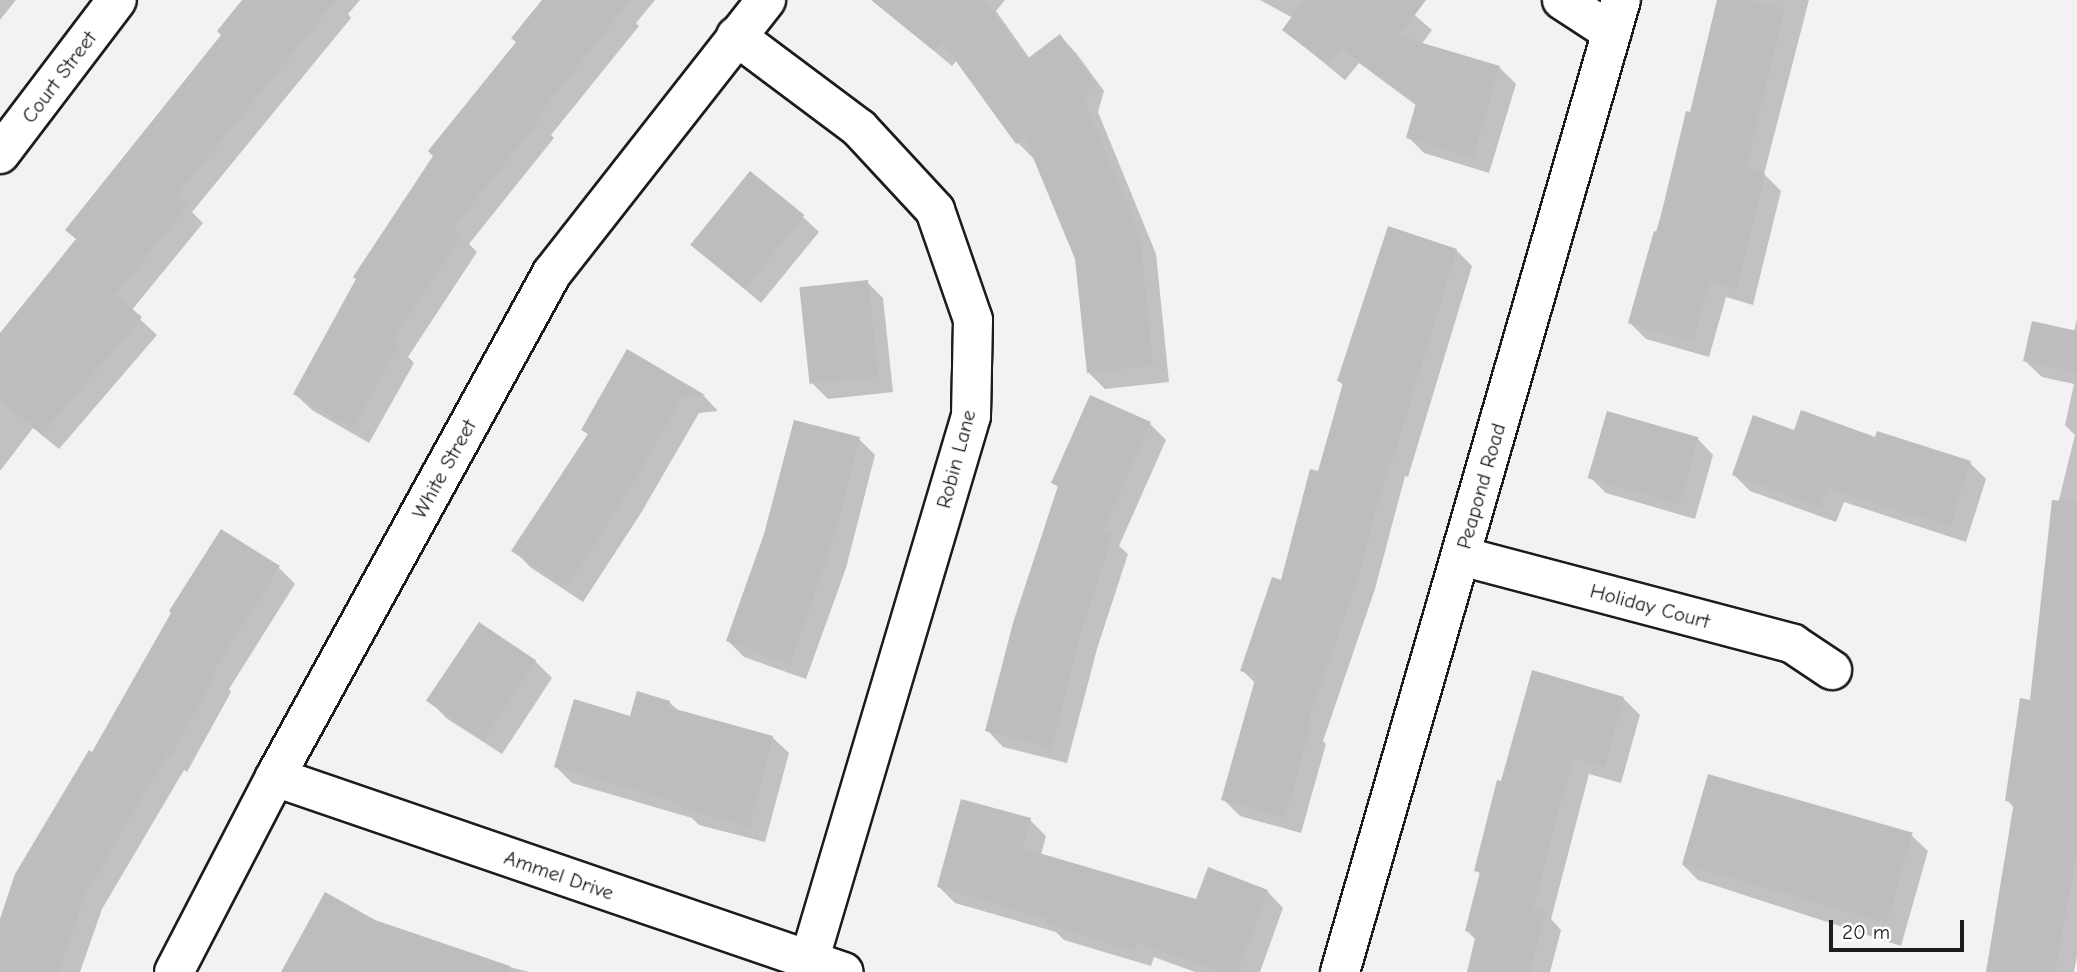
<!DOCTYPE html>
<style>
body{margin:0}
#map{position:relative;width:2077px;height:972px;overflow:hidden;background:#f2f2f2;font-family:"Comic Neue",sans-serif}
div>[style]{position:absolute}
.shadow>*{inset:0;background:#0003}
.building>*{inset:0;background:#bdbdbd;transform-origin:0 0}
.roads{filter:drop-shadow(2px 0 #1c1c1c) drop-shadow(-2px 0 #1c1c1c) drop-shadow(0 2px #1c1c1c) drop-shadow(0 -2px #1c1c1c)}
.minor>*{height:38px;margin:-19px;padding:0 19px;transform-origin:19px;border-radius:19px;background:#fff}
span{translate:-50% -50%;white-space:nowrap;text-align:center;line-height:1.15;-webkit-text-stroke:5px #fff;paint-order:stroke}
.street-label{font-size:21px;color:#1c1c1c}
.scale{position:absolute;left:1829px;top:920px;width:135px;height:32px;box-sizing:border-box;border:4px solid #1c1c1c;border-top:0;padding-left:9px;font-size:21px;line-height:24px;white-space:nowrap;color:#1c1c1c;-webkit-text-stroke:5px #fff;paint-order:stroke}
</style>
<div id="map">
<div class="shadow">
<i style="clip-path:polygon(0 0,16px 0,0 20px)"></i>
<i style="clip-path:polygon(243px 0,360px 0,348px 14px,351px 18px,192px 212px,203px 223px,131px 311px,157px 335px,59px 449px,33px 428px,0 471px,0 335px,77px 240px,223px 35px)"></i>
<i style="clip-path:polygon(544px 0,655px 0,636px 23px,639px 26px,551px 135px,554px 138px,469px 244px,477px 252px,408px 357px,414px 363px,369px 443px,312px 410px,295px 394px)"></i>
<i style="clip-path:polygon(891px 0,1005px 0,996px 11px,1030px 59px,1060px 36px,1076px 53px,1104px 91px,1098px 112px,1156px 254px,1169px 382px,1105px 389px,1088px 372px,1077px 259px,1034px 159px,1018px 143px,957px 60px,952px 66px,884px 9px)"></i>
<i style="clip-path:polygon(1260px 0,1397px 0,1432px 30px,1421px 45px,1499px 67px,1516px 84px,1489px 173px,1424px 153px,1408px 137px,1417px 106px,1359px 63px,1345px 80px,1284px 30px,1293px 18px)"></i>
<i style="clip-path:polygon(1719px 0,1809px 0,1764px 174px,1781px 191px,1753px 305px,1726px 297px,1709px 357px,1646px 339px,1629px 322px,1691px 115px)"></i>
<i style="clip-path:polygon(802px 216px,819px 232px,761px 303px,693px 245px)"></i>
<i style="clip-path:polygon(1456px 250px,1472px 266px,1408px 477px,1405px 476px,1375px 589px,1323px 741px,1326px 744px,1301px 833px,1240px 816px,1223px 799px,1256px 684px,1242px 670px,1282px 582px,1319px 473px,1344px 386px,1339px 381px)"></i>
<i style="clip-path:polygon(867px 282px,883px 298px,893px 392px,828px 399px,812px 383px)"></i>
<i style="clip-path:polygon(2077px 318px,2077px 956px,2074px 972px,1987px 972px,2015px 809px,2007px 800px,2032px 702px,2050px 536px,2075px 435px,2065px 425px,2074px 384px,2042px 377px,2025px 361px,2074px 332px)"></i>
<i style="clip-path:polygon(627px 352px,704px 396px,718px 411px,699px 413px,641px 513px,583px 602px,530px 567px,514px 550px,589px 435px,583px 429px)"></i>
<i style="clip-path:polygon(1150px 424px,1166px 440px,1119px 546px,1128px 554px,1097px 649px,1067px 763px,1003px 747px,987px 730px,1059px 488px,1053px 482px)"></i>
<i style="clip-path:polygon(1795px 432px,1876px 439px,1970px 463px,1986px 479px,1966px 542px,1844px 502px,1836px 522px,1750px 491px,1734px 475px)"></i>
<i style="clip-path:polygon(1697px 438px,1713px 455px,1695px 519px,1606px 493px,1590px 477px)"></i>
<i style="clip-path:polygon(859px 439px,875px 455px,846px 568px,806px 679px,744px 657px,728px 641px)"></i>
<i style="clip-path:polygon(279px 568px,295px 584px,229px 689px,231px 692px,187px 772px,184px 770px,102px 909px,80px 972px,0 972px,0 924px,93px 754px)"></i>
<i style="clip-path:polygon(480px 625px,535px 661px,552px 678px,502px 754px,446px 718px,430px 701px)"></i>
<i style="clip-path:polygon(1533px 672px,1624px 699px,1640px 715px,1621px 783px,1589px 774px,1551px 919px,1561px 930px,1550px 972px,1469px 972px,1477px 941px,1467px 931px,1481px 875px,1476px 870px)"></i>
<i style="clip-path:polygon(669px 702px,680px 712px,772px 737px,789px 753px,765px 842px,699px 825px,692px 818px,572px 783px,556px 767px,631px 718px)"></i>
<i style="clip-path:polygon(1030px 820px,1046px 836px,1041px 855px,1198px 901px,1267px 891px,1283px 908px,1260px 972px,1195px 972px,1154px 957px,1151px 966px,1064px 940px,1056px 932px,955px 903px,939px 887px)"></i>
<i style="clip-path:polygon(1911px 835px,1928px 851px,1901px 946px,1698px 880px,1682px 864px)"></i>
<i style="clip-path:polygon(375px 921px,494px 963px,529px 972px,283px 972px)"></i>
</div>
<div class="building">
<i style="clip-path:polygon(242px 0,336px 0,176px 196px,188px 205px,115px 295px,142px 317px,42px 434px,0 400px,0 333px,76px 239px,65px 230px,221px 35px,217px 31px)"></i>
<i style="clip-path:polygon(542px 0,631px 0,536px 118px,539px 121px,453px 228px,462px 235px,392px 341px,399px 345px,353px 428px,293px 394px,356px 279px,353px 277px,433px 156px,428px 151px,516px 42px,511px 38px)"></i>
<i style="clip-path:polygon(871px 0,985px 0,1027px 59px,1060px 34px,1097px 85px,1083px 96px,1140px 236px,1153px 366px,1087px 373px,1075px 259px,1025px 138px,1016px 144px,942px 42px,934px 51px)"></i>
<i style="clip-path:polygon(1304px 0,1426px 0,1399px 36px,1500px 66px,1473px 158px,1406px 138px,1416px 103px,1341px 48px,1328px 65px,1282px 30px)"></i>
<i style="clip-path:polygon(1717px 0,1749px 0,1785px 9px,1746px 168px,1765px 173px,1737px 290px,1710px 282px,1693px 342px,1628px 323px,1654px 231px,1657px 232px,1686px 111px,1690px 112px)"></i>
<i style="left:750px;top:171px;width:70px;height:95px;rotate:39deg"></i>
<i style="clip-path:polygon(1388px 226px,1457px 249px,1392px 462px,1389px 461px,1360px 572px,1307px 725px,1311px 726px,1285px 818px,1221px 800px,1256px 676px,1240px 671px,1272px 577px,1281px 580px,1310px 469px,1318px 471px,1343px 383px,1337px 381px)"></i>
<i style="left:868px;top:280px;width:97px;height:69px;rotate:84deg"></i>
<i style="clip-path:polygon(2032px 321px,2077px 331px,2077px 372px,2023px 361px)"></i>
<i style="clip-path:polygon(627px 349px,705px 395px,683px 397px,625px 496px,567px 587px,511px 551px,588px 434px,581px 430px)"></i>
<i style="clip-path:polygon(1090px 395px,1151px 422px,1102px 533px,1112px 536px,1081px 632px,1051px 748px,985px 731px,1013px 623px,1058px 486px,1051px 483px)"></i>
<i style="clip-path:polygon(1801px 410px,1875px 437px,1877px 431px,1971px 461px,1950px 527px,1827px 487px,1820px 507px,1732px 475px,1753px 415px,1794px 430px)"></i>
<i style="left:1607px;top:411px;width:95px;height:70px;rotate:16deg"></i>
<i style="clip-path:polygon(794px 420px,860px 437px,830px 551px,790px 664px,726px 641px,764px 534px)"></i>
<i style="clip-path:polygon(2052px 500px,2077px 502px,2077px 850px,2055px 972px,1986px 972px,2014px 802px,2005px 801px,2020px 698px,2030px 700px)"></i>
<i style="clip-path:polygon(221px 529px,280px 566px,213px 672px,216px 674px,170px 757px,167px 755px,86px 893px,58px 972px,0 972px,0 919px,15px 874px,89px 750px,92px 752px,171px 613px,169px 611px)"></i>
<i style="left:479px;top:622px;width:69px;height:95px;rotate:34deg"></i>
<i style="clip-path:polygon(1532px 670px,1624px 697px,1605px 767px,1573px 758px,1533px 908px,1546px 912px,1530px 972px,1467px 972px,1476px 934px,1465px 931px,1480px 872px,1474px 871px,1497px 780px,1501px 781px)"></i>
<i style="clip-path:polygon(637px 691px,670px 701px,668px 707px,773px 736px,749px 827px,681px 809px,682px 804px,554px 767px,574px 699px,630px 716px)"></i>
<i style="left:1708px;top:774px;width:213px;height:94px;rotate:16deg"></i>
<i style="clip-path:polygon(961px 799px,1031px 818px,1022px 848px,1196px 899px,1208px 867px,1268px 890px,1238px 972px,1219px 972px,1138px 942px,1135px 951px,1046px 924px,1047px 919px,937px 887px)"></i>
<i style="clip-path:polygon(325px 892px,375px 920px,510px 966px,509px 972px,281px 972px)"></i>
</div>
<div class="roads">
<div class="minor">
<i style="left:1562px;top:0;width:59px;rotate:33.1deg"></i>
<i style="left:736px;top:36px;width:154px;rotate:36.8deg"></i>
<i style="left:859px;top:128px;width:112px;rotate:47.2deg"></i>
<i style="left:935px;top:210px;width:116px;rotate:70.9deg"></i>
<i style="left:973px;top:320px;width:96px;rotate:91.2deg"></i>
<i style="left:971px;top:416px;width:569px;rotate:106.55deg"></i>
<i style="left:0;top:154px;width:193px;rotate:-52.8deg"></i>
<i style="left:1461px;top:556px;width:343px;rotate:14.8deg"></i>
<i style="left:1793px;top:644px;width:47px;rotate:33.7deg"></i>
<i style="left:275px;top:777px;width:601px;rotate:18.92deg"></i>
<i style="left:174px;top:972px;width:220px;rotate:-62.6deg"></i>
<i style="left:275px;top:777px;width:575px;rotate:-61.21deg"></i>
<i style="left:552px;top:273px;width:347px;rotate:-51.9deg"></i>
<i style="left:1340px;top:972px;width:1012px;rotate:-73.88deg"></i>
</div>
</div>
<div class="street-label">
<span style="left:59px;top:77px;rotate:-53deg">Court Street</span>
<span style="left:956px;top:459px;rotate:-75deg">Robin Lane</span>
<span style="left:444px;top:469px;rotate:-61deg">White Street</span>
<span style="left:1481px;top:486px;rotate:-74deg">Peapond Road</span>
<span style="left:1650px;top:606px;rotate:15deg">Holiday Court</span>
<span style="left:559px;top:875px;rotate:19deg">Ammel Drive</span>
</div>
<div class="scale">20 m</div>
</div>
